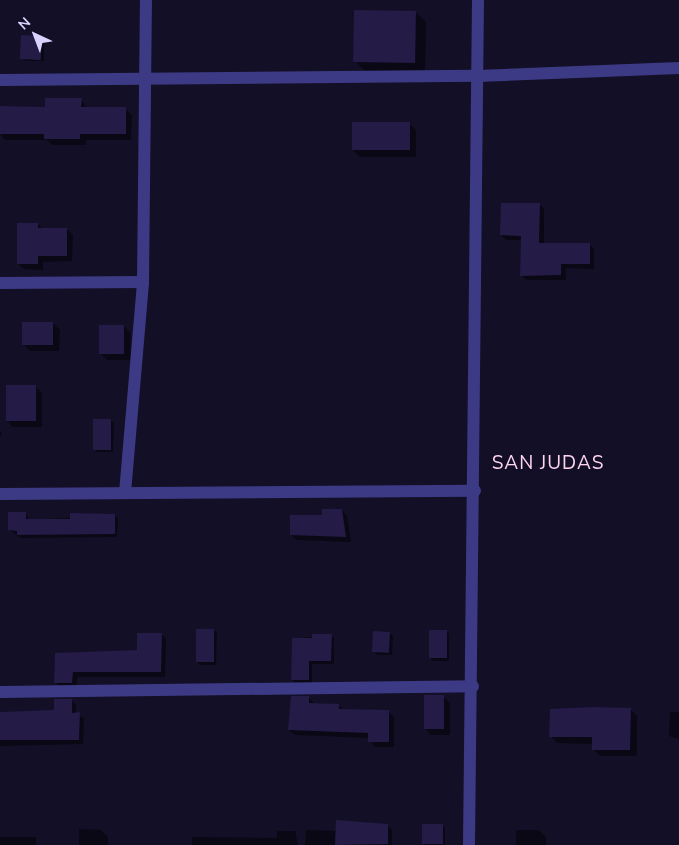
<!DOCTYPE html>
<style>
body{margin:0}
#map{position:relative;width:679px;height:845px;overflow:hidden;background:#130f26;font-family:"Nunito Sans",sans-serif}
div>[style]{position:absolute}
.shadow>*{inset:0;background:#0007;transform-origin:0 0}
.building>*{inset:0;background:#241b47;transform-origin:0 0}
.minor>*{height:12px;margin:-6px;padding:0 6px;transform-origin:6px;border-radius:6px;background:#3d3a85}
span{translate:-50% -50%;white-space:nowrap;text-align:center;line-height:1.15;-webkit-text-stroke:5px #130f26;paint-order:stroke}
.quarter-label{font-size:19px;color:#ffd6f0;letter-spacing:1px}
.north{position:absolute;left:10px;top:10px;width:50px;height:50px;-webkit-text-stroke:4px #130f26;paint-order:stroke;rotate:317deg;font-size:14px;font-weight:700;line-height:20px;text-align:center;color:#d9d4ff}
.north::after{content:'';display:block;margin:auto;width:18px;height:22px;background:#d9d4ff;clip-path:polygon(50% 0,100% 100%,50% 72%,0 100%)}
</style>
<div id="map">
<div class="shadow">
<i style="clip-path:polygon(415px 12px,426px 22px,425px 72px,365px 71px,355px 61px)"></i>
<i style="clip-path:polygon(41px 37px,44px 40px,44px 61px,25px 61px,22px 58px)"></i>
<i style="clip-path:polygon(81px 99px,87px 108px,125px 109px,132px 115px,131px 140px,86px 140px,86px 145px,52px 145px,47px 140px,5px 140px,0 134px,0 108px,46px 108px)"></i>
<i style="clip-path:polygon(409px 123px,416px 130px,416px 157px,360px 157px,353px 150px)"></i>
<i style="clip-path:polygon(539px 204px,544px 209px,544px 244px,589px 244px,594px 249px,594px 269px,566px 268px,566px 280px,526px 280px,521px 275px,522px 240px,506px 240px,501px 235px)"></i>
<i style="clip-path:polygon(38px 224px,43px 229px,67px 229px,73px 235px,72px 261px,43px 262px,43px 270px,24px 269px,18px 264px)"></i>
<i style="clip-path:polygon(53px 323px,60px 330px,59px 351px,30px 351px,23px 344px)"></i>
<i style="clip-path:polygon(124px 326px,131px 333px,130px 360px,107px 360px,100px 353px)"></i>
<i style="clip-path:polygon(35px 386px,42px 393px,42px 427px,13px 427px,6px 420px)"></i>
<i style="clip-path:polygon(111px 420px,114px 423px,113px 452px,97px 452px,94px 449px)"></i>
<i style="left:0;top:431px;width:4px;height:35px;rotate:56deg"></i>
<i style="clip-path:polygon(342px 510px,347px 516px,351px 542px,297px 540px,291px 535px)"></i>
<i style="clip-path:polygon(26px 513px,29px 520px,114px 515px,118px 518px,117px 537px,21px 538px,10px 530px)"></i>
<i style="clip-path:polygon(214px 630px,217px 633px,216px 665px,200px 665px,197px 662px)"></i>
<i style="clip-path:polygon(446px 631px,449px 634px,449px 661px,433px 661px,430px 658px)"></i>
<i style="clip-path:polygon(390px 633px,393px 636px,392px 655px,377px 655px,374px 651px)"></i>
<i style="clip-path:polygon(161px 634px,166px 639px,165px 677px,77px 677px,77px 687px,61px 688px,56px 683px,56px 654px,138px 651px)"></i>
<i style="clip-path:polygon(331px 635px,334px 638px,334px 664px,312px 664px,312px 683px,296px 683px,292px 680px,293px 639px)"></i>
<i style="clip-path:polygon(443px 696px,450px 703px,450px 735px,431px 735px,424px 728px)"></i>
<i style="clip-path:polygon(308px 697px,314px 703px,338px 705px,344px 710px,388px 711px,394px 717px,394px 747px,375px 747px,369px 738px,295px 735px,289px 730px)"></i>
<i style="clip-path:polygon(71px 700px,76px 705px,76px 714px,84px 718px,83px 744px,0 746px,0 713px,55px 711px)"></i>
<i style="clip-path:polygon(630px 709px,637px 716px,637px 756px,600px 756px,593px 749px,593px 744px,557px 743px,551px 736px)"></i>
<i style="clip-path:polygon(670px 712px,679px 712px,679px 739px,669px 736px)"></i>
<i style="clip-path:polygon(337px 821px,387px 825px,392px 830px,392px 845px,305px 845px,306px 830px,337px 831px)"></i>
<i style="clip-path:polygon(424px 825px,442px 825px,445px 828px,445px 845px,425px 845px)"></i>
<i style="clip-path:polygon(79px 829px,101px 830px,108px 837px,108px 845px,79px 845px)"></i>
<i style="clip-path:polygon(516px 830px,539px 830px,546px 837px,546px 845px,516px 845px)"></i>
<i style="clip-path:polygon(277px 831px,295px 831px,298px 845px,192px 845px,192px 837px,277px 838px)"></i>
<i style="left:0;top:837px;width:36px;height:8px"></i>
</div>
<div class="building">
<i style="left:354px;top:10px;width:62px;height:52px;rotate:1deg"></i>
<i style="left:21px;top:35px;width:21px;height:24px;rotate:3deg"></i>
<i style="clip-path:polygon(45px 98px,82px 98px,81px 107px,126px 107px,126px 134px,80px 134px,80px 139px,44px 139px,44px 134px,0 134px,0 106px,45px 107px)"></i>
<i style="left:352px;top:122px;width:58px;height:28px"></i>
<i style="clip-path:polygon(501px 203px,540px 203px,539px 243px,590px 243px,590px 264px,561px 264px,561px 275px,520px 276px,521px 236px,500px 235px)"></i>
<i style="clip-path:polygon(17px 223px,38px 223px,38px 228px,67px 228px,67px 256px,38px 256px,38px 264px,17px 264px)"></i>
<i style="left:22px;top:322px;width:31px;height:23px"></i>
<i style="left:99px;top:325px;width:25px;height:29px"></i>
<i style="left:6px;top:385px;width:30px;height:36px"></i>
<i style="left:93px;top:419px;width:18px;height:31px"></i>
<i style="clip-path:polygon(322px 509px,342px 509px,346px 537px,290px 535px,290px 515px,322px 515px)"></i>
<i style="clip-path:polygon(8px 512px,26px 512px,26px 519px,70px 519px,70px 513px,115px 514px,115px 534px,17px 535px,17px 531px,8px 530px)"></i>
<i style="left:196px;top:629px;width:18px;height:33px"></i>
<i style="left:429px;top:630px;width:18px;height:28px"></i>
<i style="left:373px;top:631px;width:17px;height:21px;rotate:3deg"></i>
<i style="clip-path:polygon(137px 633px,162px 633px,161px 672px,73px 672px,72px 683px,54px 683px,55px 653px,137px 650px)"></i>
<i style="clip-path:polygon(312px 634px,332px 634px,331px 661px,309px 661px,309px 680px,291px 680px,292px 638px,312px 638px)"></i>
<i style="left:424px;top:695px;width:20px;height:34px"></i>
<i style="clip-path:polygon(291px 696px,309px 696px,309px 703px,339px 704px,339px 709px,389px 710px,389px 742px,368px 742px,368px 733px,288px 730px)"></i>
<i style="clip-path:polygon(54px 699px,72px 699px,72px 713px,80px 712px,79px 740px,0 740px,0 712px,54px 710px)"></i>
<i style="clip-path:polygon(593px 707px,631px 708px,630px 750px,592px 750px,592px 737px,549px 737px,550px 709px)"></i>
<i style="clip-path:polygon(336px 820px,388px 824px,388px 844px,335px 845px)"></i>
<i style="left:422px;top:824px;width:21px;height:20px"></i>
</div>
<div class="minor">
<i style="left:0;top:80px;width:478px;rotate:-0.5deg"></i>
<i style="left:478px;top:76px;width:201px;rotate:-2.3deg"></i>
<i style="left:0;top:283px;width:143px;rotate:-0.4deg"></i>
<i style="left:125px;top:493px;width:212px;rotate:-85.1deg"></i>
<i style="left:143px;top:282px;width:282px;rotate:-89.4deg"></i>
<i style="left:0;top:494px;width:475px;rotate:-0.4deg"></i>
<i style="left:0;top:692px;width:473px;rotate:-0.7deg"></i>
<i style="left:469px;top:845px;width:845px;rotate:-89.39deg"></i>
</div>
<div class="quarter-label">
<span style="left:548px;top:464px">SAN JUDAS</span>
</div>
<div class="north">N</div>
</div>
